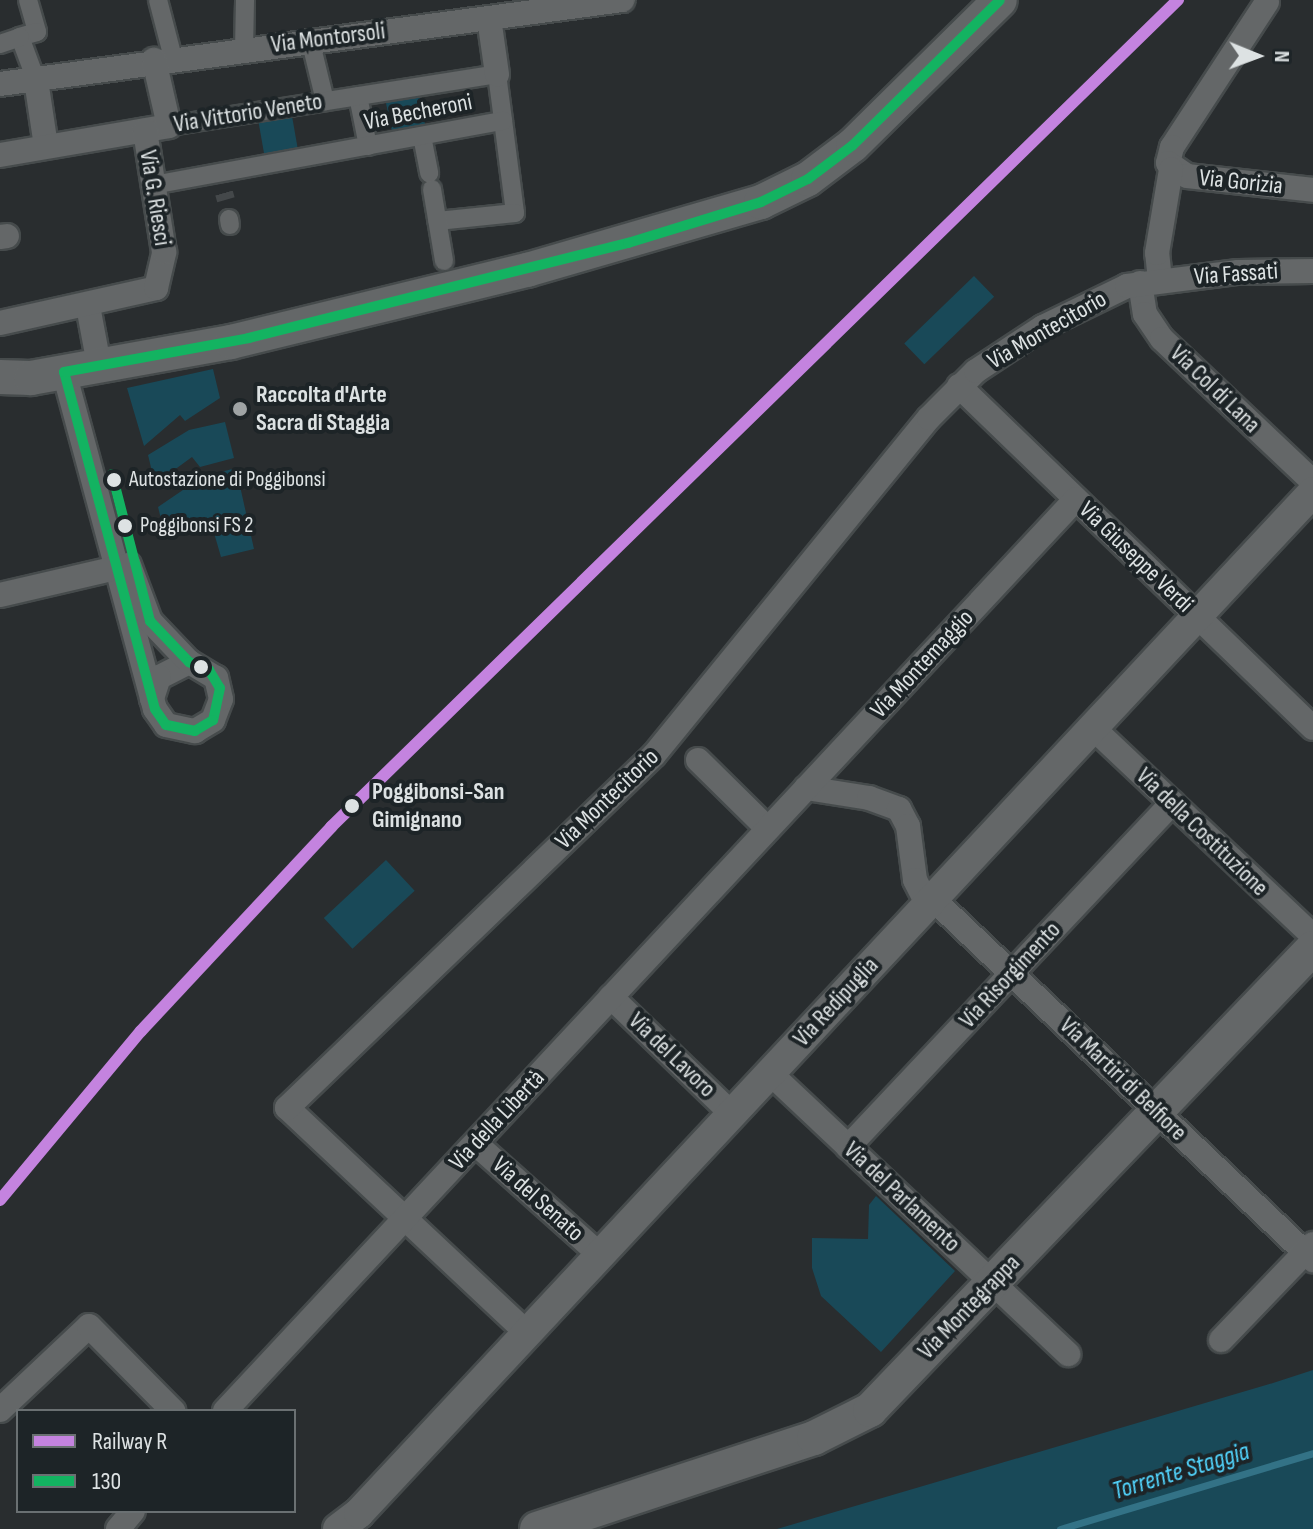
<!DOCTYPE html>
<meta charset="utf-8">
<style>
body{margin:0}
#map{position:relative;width:1313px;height:1529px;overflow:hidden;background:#292d2f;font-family:"Sofia Sans Condensed",sans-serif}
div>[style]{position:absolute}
.green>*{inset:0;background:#194958;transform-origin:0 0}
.stream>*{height:7px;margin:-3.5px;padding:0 3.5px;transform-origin:3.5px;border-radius:3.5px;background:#337286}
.pedestrian-tunnel>*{height:18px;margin-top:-9px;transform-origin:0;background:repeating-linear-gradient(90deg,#44484a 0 18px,transparent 0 27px)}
.roads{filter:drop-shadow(2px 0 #464b4c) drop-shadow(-2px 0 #464b4c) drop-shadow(0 2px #464b4c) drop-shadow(0 -2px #464b4c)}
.pedestrian>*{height:18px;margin:-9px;padding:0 9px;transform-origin:9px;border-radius:9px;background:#646768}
.minor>*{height:24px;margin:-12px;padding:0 12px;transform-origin:12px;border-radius:12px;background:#646768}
.tertiary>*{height:30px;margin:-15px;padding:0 15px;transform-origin:15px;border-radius:15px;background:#646768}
.secondary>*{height:34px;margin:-17px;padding:0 17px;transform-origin:17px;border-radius:17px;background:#646768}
.bus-1>*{height:10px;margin:-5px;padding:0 5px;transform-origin:5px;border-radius:5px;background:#13b361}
.rail-1>*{height:12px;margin:-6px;padding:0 6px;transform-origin:6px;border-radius:6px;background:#c483df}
.dots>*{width:22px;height:22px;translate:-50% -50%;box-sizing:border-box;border:4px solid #1d2427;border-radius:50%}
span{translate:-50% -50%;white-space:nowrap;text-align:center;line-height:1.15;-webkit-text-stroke:8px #1d2427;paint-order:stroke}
.bus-label{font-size:22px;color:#dde2e3}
.left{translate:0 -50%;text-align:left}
.street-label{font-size:24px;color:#dde2e3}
.poi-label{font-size:24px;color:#dde2e3;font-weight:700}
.stop-label{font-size:24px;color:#dde2e3;font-weight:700}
.water-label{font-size:26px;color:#52d5fe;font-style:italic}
.legend{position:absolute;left:16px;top:1409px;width:280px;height:104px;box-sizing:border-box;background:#1d2427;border:2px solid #6a7072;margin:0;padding:10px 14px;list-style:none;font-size:24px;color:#dde2e3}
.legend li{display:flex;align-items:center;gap:16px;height:40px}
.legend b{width:40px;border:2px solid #6a7072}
.north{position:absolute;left:1217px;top:16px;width:80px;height:80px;-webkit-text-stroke:6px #1d2427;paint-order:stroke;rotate:91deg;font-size:22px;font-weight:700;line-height:32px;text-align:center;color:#dde2e3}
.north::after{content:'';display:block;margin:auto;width:28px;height:36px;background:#dde2e3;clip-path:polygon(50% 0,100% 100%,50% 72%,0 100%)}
</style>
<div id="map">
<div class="green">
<i style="left:419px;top:95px;width:34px;height:34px;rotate:78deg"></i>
<i style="left:292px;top:116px;width:34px;height:34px;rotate:80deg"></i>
<i style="left:974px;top:276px;width:29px;height:97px;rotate:46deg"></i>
<i style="clip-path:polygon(213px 369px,220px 398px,185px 421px,180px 415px,144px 446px,127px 388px)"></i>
<i style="clip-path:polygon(225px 422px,234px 458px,200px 467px,192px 457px,155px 484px,148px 455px,189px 430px)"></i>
<i style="clip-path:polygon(236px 468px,254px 549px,221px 557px,212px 526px,165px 535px,158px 507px,202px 477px)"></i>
<i style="left:386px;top:860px;width:42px;height:85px;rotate:47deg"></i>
<i style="clip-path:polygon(876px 1196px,955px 1271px,881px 1352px,821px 1296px,812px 1268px,812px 1238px,868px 1239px,869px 1205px)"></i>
<i style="clip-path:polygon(1313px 1370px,1313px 1529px,777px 1529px,1273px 1383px)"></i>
</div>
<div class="stream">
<i style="left:1060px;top:1529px;width:264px;rotate:-16.7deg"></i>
</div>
<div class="pedestrian-tunnel">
<i style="left:224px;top:193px;width:7px;rotate:74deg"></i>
</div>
<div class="roads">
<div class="pedestrian">
<i style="left:28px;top:0;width:33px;rotate:74deg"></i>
<i style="left:37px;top:32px;width:18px;rotate:164deg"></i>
<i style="left:20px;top:37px;width:46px;rotate:69.6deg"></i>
<i style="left:158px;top:0;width:60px;rotate:75.5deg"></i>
<i style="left:310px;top:39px;width:64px;rotate:76.4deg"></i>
<i style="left:0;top:44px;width:21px;rotate:-19deg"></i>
<i style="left:244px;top:49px;width:49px;rotate:-88.8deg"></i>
<i style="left:358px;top:96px;width:51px;rotate:78.7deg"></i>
<i style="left:169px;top:126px;width:332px;rotate:-9deg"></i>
<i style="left:497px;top:74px;width:140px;rotate:82.6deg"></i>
<i style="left:515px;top:213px;width:78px;rotate:174.1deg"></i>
<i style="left:422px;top:136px;width:38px;rotate:79deg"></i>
<i style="left:153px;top:185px;width:356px;rotate:-10.4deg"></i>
<i style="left:432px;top:189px;width:73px;rotate:80.5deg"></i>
<i style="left:229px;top:219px;width:6px;rotate:81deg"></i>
</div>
<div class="minor">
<i style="left:1267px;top:2px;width:173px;rotate:123.2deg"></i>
<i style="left:1172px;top:147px;width:16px;rotate:104deg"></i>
<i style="left:1168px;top:163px;width:23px;rotate:34deg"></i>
<i style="left:1187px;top:176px;width:127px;rotate:6.3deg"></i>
<i style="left:489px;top:18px;width:57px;rotate:81.9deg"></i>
<i style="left:36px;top:80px;width:67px;rotate:81.4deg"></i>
<i style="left:0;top:84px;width:628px;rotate:-7.69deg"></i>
<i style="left:0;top:155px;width:171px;rotate:-9.7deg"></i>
<i style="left:169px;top:126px;width:68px;rotate:-102.8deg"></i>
<i style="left:0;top:237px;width:7px;rotate:-8deg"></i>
<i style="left:1160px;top:280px;width:27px;rotate:-96deg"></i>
<i style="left:1157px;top:253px;width:85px;rotate:-80.5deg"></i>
<i style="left:1140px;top:283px;width:31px;rotate:81deg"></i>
<i style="left:1145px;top:314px;width:30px;rotate:56deg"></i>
<i style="left:1162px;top:339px;width:208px;rotate:43.4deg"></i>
<i style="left:88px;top:306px;width:60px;rotate:79.4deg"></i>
<i style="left:0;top:323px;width:160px;rotate:-12.6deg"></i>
<i style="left:156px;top:288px;width:37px;rotate:-77deg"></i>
<i style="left:164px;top:252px;width:123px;rotate:-98.9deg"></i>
<i style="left:64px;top:372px;width:349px;rotate:74.9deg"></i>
<i style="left:155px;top:709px;width:19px;rotate:55deg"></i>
<i style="left:166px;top:725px;width:30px;rotate:12deg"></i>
<i style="left:195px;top:731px;width:21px;rotate:-31deg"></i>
<i style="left:213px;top:720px;width:22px;rotate:-69deg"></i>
<i style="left:221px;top:699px;width:22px;rotate:-103deg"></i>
<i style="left:216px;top:678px;width:31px;rotate:-149deg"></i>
<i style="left:189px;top:662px;width:34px;rotate:153deg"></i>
<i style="left:159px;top:677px;width:23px;rotate:108deg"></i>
<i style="left:959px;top:386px;width:492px;rotate:44deg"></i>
<i style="left:0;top:595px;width:132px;rotate:-13.1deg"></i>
<i style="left:129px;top:565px;width:60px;rotate:69.4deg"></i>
<i style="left:150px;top:621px;width:57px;rotate:46.4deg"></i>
<i style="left:1092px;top:727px;width:304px;rotate:43.4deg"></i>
<i style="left:698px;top:760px;width:98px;rotate:44.6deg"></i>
<i style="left:806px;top:788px;width:64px;rotate:9deg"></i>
<i style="left:869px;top:798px;width:32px;rotate:20deg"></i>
<i style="left:899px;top:809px;width:19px;rotate:62deg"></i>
<i style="left:908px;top:826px;width:54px;rotate:82.6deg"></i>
<i style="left:915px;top:880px;width:27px;rotate:63deg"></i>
<i style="left:932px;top:898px;width:526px;rotate:43.54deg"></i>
<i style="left:611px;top:997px;width:168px;rotate:44deg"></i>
<i style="left:770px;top:1073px;width:410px;rotate:43.3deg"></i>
<i style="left:476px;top:1144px;width:166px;rotate:41.8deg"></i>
<i style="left:848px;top:1147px;width:473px;rotate:-46.7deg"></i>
<i style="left:527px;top:1333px;width:329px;rotate:-136.8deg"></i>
<i style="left:287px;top:1108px;width:509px;rotate:-43.89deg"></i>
<i style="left:654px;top:755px;width:435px;rotate:-50.8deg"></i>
<i style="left:929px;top:418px;width:66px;rotate:-45deg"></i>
<i style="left:976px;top:371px;width:80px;rotate:-33.3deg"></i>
<i style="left:1043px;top:327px;width:93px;rotate:-26deg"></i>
<i style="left:1127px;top:286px;width:112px;rotate:-7.2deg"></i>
<i style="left:1238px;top:272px;width:75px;rotate:-0.8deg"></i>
<i style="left:1221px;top:1340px;width:133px;rotate:-46.2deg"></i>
<i style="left:0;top:1410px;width:122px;rotate:-43.3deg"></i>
<i style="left:89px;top:1326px;width:120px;rotate:45.3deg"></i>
<i style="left:225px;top:1411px;width:1247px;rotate:-46.98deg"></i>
<i style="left:118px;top:1529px;width:23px;rotate:-50deg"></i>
</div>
<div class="tertiary">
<i style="left:338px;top:1529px;width:26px;rotate:-37deg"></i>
<i style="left:359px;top:1513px;width:1397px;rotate:-46.94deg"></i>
</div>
<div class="secondary">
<i style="left:0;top:377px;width:31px;rotate:2deg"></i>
<i style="left:31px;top:378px;width:203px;rotate:-10.2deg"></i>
<i style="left:231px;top:342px;width:305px;rotate:-13.7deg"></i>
<i style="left:527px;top:270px;width:244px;rotate:-16.2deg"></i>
<i style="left:761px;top:202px;width:52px;rotate:-26.1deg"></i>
<i style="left:808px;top:179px;width:56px;rotate:-37.1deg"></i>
<i style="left:853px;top:145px;width:206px;rotate:-44.6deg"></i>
<i style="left:537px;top:1529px;width:292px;rotate:-18.2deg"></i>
<i style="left:814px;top:1438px;width:63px;rotate:-26.6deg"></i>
<i style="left:870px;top:1410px;width:640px;rotate:-46.2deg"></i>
</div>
</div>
<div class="bus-1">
<i style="left:112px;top:474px;width:152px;rotate:75.5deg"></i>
<i style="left:150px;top:621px;width:57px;rotate:46.4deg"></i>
<i style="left:189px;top:662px;width:22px;rotate:22deg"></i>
<i style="left:209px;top:670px;width:21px;rotate:59deg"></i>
<i style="left:220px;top:688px;width:33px;rotate:102deg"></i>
<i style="left:213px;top:720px;width:21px;rotate:149deg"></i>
<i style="left:195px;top:731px;width:30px;rotate:-168deg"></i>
<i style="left:166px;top:725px;width:19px;rotate:-125deg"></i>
<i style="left:155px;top:709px;width:349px;rotate:-105.1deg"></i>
<i style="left:64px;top:372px;width:188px;rotate:-10.4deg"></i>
<i style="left:249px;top:338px;width:391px;rotate:-14.1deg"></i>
<i style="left:628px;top:243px;width:139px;rotate:-17.1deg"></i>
<i style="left:761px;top:202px;width:52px;rotate:-26.1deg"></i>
<i style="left:808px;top:179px;width:56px;rotate:-37.1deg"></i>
<i style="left:853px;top:145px;width:206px;rotate:-44.6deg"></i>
</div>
<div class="rail-1">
<i style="left:0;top:1200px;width:220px;rotate:-50.2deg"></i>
<i style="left:141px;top:1031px;width:279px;rotate:-47deg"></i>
<i style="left:331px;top:827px;width:1184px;rotate:-44.32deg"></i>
</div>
<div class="dots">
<i style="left:240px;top:409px;background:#9ea3a4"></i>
<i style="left:114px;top:480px;background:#dde2e3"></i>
<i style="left:125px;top:526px;background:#dde2e3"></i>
<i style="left:201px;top:667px;background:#dde2e3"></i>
<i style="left:352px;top:806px;background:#dde2e3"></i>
</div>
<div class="bus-label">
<span class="left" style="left:129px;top:480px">Autostazione di Poggibonsi</span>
<span class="left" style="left:140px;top:526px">Poggibonsi FS 2</span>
</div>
<div class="street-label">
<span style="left:328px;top:38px;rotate:-7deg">Via Montorsoli</span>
<span style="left:418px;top:112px;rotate:-11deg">Via Becheroni</span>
<span style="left:248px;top:113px;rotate:-9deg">Via Vittorio Veneto</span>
<span style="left:1241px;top:182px;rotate:6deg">Via Gorizia</span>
<span style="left:155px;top:198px;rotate:81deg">Via G. Riesci</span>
<span style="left:1236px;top:274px;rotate:-4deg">Via Fassati</span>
<span style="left:1047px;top:330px;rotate:-30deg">Via Montecitorio</span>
<span style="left:1215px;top:389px;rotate:44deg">Via Col di Lana</span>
<span style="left:1136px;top:557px;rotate:44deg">Via Giuseppe Verdi</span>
<span style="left:922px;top:664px;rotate:-47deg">Via Montemaggio</span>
<span style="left:607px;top:799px;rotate:-44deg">Via Montecitorio</span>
<span style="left:1202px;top:832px;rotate:44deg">Via della Costituzione</span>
<span style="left:1010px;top:975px;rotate:-47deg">Via Risorgimento</span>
<span style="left:836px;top:1002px;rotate:-47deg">Via Redipuglia</span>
<span style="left:672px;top:1055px;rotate:44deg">Via del Lavoro</span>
<span style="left:1123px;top:1079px;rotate:44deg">Via Martiri di Belfiore</span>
<span style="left:497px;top:1120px;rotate:-47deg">Via della Libertà</span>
<span style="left:902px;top:1197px;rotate:43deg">Via del Parlamento</span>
<span style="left:538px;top:1199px;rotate:42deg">Via del Senato</span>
<span style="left:969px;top:1307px;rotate:-46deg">Via Montegrappa</span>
</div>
<div class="poi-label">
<span class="left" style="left:256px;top:409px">Raccolta d'Arte<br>Sacra di Staggia</span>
</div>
<div class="stop-label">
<span class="left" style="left:372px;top:806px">Poggibonsi-San<br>Gimignano</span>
</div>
<div class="water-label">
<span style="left:1181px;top:1472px;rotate:-17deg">Torrente Staggia</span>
</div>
<ul class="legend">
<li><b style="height:10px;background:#c483df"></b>Railway R</li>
<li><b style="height:10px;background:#13b361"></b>130</li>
</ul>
<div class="north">N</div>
</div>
